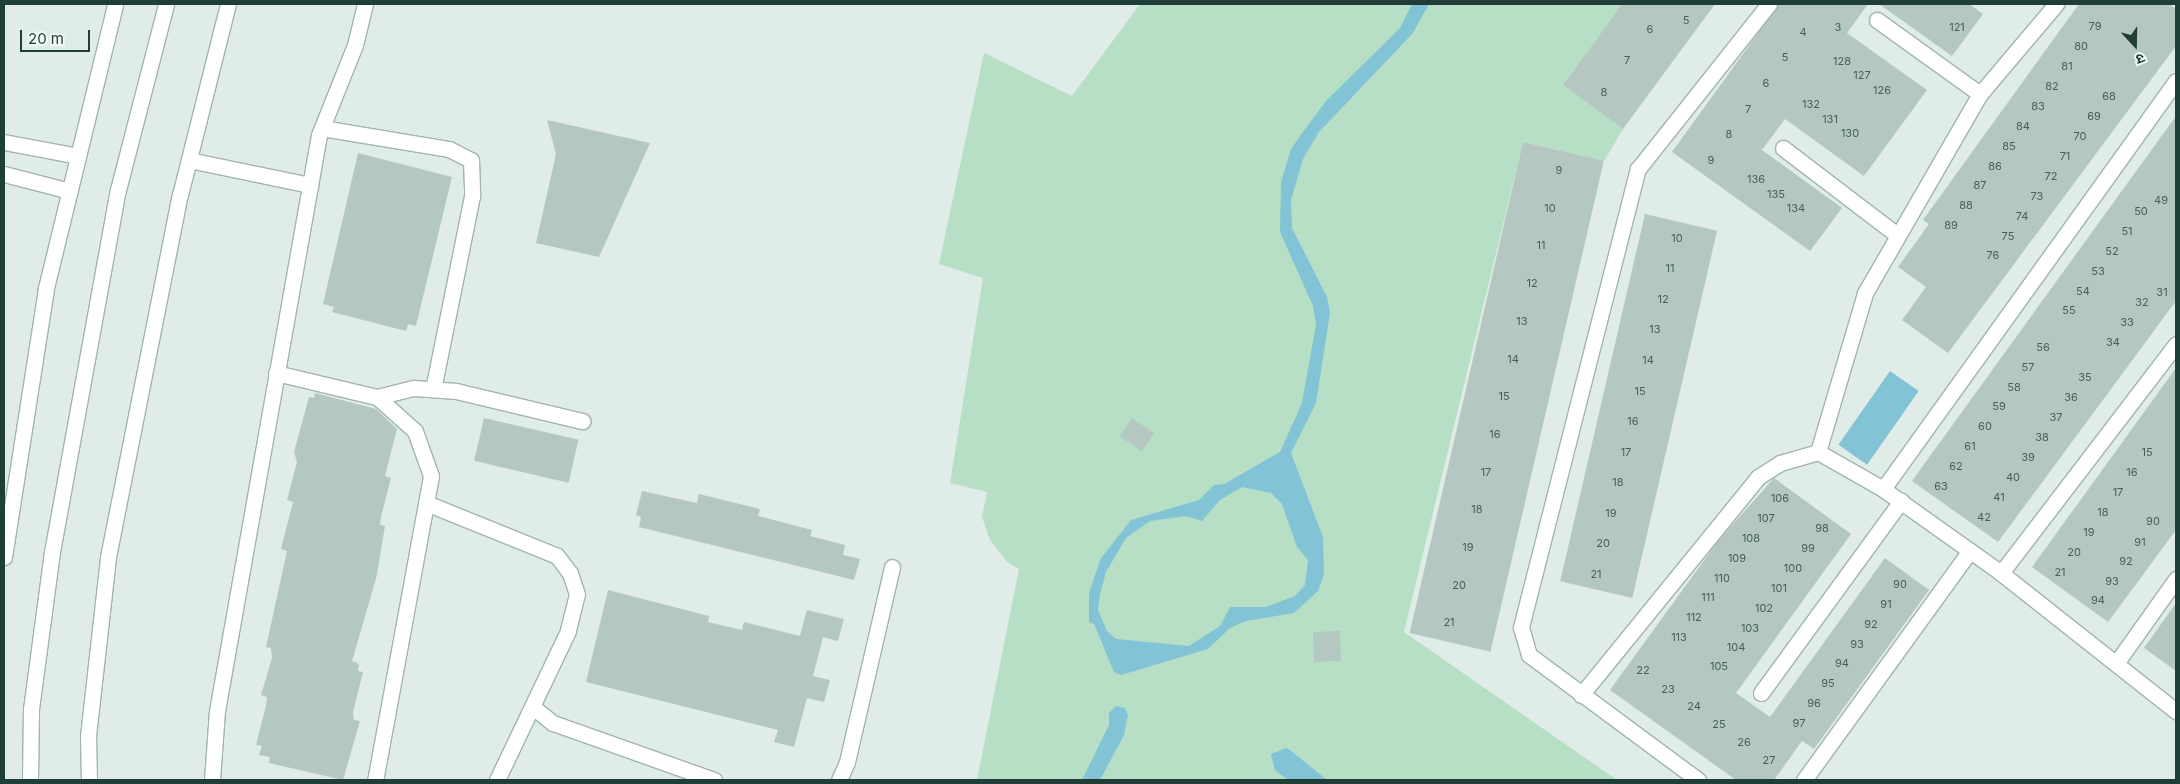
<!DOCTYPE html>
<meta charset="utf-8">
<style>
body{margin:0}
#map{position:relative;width:2180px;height:784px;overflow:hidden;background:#e0ece7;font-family:Inter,"Noto Sans Devanagari",sans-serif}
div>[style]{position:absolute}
.green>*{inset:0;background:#b7dfc5}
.water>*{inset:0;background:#83c3d6;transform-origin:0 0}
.building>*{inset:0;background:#b5c7c1;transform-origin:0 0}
.roads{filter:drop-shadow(1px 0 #a2b4af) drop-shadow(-1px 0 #a2b4af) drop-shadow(0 1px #a2b4af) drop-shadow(0 -1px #a2b4af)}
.minor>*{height:15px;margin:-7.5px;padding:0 7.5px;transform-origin:7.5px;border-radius:7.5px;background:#fff}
span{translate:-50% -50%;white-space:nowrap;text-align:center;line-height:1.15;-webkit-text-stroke:4px #f1f8f5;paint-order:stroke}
.number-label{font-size:11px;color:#44605a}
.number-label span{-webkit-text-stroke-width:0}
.frame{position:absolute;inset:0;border:5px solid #1f3e38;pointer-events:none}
.north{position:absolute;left:2110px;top:20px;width:50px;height:50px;-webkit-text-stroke:4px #f1f8f5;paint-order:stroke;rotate:159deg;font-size:14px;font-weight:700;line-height:20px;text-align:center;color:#1f3e38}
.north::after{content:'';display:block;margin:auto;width:18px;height:22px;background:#1f3e38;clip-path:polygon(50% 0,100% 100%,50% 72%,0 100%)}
.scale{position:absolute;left:20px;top:30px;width:70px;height:22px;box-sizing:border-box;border:2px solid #1f3e38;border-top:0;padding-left:6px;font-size:15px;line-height:18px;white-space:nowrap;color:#1f3e38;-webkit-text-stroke:4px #f1f8f5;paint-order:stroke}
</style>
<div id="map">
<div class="green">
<i style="clip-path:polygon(1140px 4px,1622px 4px,1563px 85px,1623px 129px,1604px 161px,1523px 142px,1404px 632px,1617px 780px,977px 780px,1019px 569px,1007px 562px,990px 540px,982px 517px,987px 492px,950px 483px,983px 278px,939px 264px,984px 53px,1072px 96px)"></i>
</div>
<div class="water">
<i style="clip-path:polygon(evenodd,1412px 4px,1429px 4px,1413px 33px,1319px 132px,1303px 159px,1291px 200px,1292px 228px,1327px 297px,1330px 313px,1316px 403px,1291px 453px,1323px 537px,1324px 574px,1318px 591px,1294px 613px,1246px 621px,1230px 628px,1208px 649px,1121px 675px,1114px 672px,1094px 624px,1089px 622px,1089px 593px,1101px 558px,1131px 520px,1199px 500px,1214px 485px,1224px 484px,1280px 452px,1302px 403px,1316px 324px,1313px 306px,1280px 232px,1281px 182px,1291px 149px,1303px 132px,1326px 101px,1400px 28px,1412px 4px,1242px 487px,1271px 493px,1282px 504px,1297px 547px,1308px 560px,1305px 585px,1295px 596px,1266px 607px,1230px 607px,1220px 626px,1189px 646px,1116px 639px,1107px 631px,1098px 610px,1100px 594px,1106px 572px,1126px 538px,1150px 521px,1186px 516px,1202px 521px,1220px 500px,1242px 487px)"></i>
<i style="left:1890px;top:371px;width:35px;height:90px;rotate:35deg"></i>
<i style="clip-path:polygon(1116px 706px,1125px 708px,1128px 715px,1124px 735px,1100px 780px,1082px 780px,1109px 725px,1109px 713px)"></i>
<i style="clip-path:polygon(1286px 748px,1290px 750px,1327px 780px,1288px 780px,1275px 770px,1271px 754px)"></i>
</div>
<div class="building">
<i style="clip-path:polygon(1622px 4px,1715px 4px,1623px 129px,1563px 85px)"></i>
<i style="clip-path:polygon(1779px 4px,1868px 4px,1847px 33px,1927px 90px,1864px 176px,1785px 119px,1762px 150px,1842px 208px,1810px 251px,1672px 152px)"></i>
<i style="clip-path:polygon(1879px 4px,1969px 4px,1983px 14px,1952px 56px)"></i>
<i style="clip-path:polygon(2079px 4px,2169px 4px,2176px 9px,2176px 46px,1948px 353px,1902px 320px,1926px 287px,1898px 267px,1929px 224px,1923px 220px)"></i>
<i style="clip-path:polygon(2176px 116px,2176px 301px,1998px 542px,1912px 481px)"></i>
<i style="clip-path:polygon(547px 120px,650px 143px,599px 257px,536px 243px,556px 154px)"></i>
<i style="left:1523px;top:142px;width:83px;height:504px;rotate:13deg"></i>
<i style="clip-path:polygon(358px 153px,452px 177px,416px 326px,408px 324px,406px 331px,332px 312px,334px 307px,323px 304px)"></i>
<i style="left:1645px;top:214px;width:74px;height:377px;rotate:13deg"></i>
<i style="clip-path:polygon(2176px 368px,2176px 530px,2108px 622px,2032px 567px)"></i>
<i style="clip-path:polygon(315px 393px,376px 409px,397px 429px,385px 476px,391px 478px,381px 517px,380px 525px,385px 526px,377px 575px,352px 661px,359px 664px,358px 671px,363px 672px,353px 712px,354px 720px,360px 721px,343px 780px,269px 763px,270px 757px,259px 755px,262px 746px,256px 745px,266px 706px,267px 697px,261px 695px,272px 658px,271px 648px,266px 647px,287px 551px,281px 549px,293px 502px,287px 500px,297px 462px,294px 452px,309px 397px,314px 398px)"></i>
<i style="left:484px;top:418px;width:97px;height:44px;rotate:13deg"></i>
<i style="left:1132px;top:418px;width:27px;height:22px;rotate:34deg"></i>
<i style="clip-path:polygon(1774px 478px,1851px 534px,1736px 693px,1770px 717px,1885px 558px,1929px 590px,1814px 749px,1802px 741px,1774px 780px,1736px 780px,1610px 690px,1718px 541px)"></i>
<i style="clip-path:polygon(642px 491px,697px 503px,699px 494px,760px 509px,758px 516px,812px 530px,810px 536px,845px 545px,843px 555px,860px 559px,854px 580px,639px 527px,641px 517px,636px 515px)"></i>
<i style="clip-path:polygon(608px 590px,709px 616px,708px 622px,742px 630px,744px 622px,800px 636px,807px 610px,844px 619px,838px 641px,823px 637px,813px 676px,830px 680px,824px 702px,807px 698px,794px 747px,774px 742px,778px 730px,586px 682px)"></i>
<i style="clip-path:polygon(2176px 603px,2176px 671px,2144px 648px)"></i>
<i style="left:1340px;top:631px;width:30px;height:27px;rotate:88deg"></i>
</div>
<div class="roads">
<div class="minor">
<i style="left:1877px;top:20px;width:127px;rotate:35.7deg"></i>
<i style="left:322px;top:128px;width:129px;rotate:9.4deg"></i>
<i style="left:449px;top:149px;width:25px;rotate:27deg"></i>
<i style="left:471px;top:160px;width:36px;rotate:88deg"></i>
<i style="left:472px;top:196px;width:197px;rotate:101.4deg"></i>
<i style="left:4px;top:142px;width:75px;rotate:10.7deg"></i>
<i style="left:1783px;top:148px;width:143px;rotate:37.3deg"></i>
<i style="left:189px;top:160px;width:124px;rotate:11.7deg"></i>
<i style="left:4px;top:174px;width:68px;rotate:14.4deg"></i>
<i style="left:276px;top:373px;width:104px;rotate:13.4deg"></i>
<i style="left:377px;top:397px;width:51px;rotate:41.8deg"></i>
<i style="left:415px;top:431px;width:48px;rotate:70.4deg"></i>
<i style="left:431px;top:476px;width:309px;rotate:100.4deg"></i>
<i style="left:377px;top:397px;width:38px;rotate:-14deg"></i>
<i style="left:414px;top:388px;width:42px;rotate:4.1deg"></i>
<i style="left:456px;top:391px;width:130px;rotate:13.4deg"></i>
<i style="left:1818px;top:452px;width:166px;rotate:-73.5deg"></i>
<i style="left:1865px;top:293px;width:230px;rotate:-60deg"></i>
<i style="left:1980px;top:94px;width:118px;rotate:-49.8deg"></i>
<i style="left:1883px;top:489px;width:502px;rotate:-54.32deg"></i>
<i style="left:426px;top:503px;width:141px;rotate:22deg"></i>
<i style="left:557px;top:556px;width:21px;rotate:53deg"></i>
<i style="left:570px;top:573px;width:22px;rotate:72deg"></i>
<i style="left:577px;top:594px;width:38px;rotate:104deg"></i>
<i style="left:568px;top:631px;width:165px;rotate:115.5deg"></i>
<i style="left:4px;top:557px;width:272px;rotate:-81.1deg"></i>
<i style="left:46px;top:288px;width:292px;rotate:-76.3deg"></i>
<i style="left:2001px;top:573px;width:288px;rotate:-52.6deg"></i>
<i style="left:2117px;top:662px;width:102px;rotate:-54.6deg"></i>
<i style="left:1761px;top:693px;width:238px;rotate:-53.9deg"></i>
<i style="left:1581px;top:695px;width:281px;rotate:-50.9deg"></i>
<i style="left:1758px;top:477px;width:26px;rotate:-32deg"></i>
<i style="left:1780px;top:463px;width:40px;rotate:-16deg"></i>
<i style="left:1818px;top:452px;width:75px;rotate:29.6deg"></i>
<i style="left:1883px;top:489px;width:145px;rotate:35.4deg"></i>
<i style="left:2001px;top:573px;width:223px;rotate:38.3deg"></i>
<i style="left:533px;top:707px;width:26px;rotate:39deg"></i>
<i style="left:553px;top:723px;width:171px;rotate:19.5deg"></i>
<i style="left:30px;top:780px;width:71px;rotate:-89.2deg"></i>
<i style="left:31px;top:709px;width:158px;rotate:-82.4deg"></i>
<i style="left:52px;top:552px;width:368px;rotate:-79.7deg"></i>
<i style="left:118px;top:190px;width:192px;rotate:-75.5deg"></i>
<i style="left:89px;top:780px;width:44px;rotate:-91.3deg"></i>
<i style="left:88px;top:736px;width:180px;rotate:-83.6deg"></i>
<i style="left:108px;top:557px;width:369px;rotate:-78.8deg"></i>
<i style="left:180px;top:195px;width:197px;rotate:-75.9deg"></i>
<i style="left:212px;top:780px;width:69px;rotate:-85.9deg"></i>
<i style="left:217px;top:711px;width:585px;rotate:-79.96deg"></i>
<i style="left:319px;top:135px;width:97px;rotate:-68.2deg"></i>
<i style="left:355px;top:45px;width:42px;rotate:-76.3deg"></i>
<i style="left:839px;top:780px;width:20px;rotate:-66deg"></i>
<i style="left:847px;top:762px;width:200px;rotate:-77deg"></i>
<i style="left:1698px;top:780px;width:210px;rotate:-143.5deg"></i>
<i style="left:1529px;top:655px;width:29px;rotate:-106deg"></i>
<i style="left:1521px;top:627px;width:473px;rotate:-75.7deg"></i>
<i style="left:1638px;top:169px;width:211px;rotate:-51.6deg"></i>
<i style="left:1804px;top:780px;width:283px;rotate:-54.1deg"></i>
</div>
</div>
<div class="number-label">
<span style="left:1686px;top:20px">5</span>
<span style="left:2095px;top:26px">79</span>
<span style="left:1838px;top:27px">3</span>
<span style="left:1957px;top:27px">121</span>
<span style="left:1650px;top:29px">6</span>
<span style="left:1803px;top:32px">4</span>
<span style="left:2081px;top:46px">80</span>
<span style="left:1785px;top:57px">5</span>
<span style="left:1627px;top:60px">7</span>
<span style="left:1842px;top:61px">128</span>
<span style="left:2067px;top:66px">81</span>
<span style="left:1862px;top:75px">127</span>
<span style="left:1766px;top:83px">6</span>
<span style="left:2052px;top:86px">82</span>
<span style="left:1882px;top:90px">126</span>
<span style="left:1604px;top:92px">8</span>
<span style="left:2109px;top:96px">68</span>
<span style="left:1811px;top:104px">132</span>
<span style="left:2038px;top:106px">83</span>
<span style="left:1748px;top:109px">7</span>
<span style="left:2094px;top:116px">69</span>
<span style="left:1830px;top:119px">131</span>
<span style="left:2023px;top:126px">84</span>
<span style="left:1850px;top:133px">130</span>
<span style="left:1729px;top:134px">8</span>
<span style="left:2080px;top:136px">70</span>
<span style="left:2009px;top:146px">85</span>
<span style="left:2065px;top:156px">71</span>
<span style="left:1711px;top:160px">9</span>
<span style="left:1995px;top:166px">86</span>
<span style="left:1559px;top:170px">9</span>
<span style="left:2051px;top:176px">72</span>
<span style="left:1756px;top:179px">136</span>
<span style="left:1980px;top:185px">87</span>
<span style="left:1776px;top:194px">135</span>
<span style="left:2037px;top:196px">73</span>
<span style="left:2161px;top:200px">49</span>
<span style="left:1966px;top:205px">88</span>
<span style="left:1550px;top:208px">10</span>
<span style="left:1796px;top:208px">134</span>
<span style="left:2141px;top:211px">50</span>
<span style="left:2022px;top:216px">74</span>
<span style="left:1951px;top:225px">89</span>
<span style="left:2127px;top:231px">51</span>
<span style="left:2008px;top:236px">75</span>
<span style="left:1677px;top:238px">10</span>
<span style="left:1541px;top:245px">11</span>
<span style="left:2112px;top:251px">52</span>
<span style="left:1993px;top:255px">76</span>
<span style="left:1670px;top:268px">11</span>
<span style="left:2098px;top:271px">53</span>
<span style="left:1532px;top:283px">12</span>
<span style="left:2083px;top:291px">54</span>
<span style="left:2162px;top:292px">31</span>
<span style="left:1663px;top:299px">12</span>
<span style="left:2142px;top:302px">32</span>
<span style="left:2069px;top:310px">55</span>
<span style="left:1522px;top:321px">13</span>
<span style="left:2127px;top:322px">33</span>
<span style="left:1655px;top:329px">13</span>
<span style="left:2113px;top:342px">34</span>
<span style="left:2043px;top:347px">56</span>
<span style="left:1513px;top:359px">14</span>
<span style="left:1648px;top:360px">14</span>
<span style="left:2028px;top:367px">57</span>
<span style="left:2085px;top:377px">35</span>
<span style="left:2014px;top:387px">58</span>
<span style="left:1640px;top:391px">15</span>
<span style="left:1504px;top:396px">15</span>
<span style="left:2071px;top:397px">36</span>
<span style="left:1999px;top:406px">59</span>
<span style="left:2056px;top:417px">37</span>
<span style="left:1633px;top:421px">16</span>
<span style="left:1985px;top:426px">60</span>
<span style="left:1495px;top:434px">16</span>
<span style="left:2042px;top:437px">38</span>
<span style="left:1970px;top:446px">61</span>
<span style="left:1626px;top:452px">17</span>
<span style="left:2147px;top:452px">15</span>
<span style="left:2028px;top:457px">39</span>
<span style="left:1956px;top:466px">62</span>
<span style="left:1486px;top:472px">17</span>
<span style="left:2132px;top:472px">16</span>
<span style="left:2013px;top:477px">40</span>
<span style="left:1618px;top:482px">18</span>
<span style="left:1941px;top:486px">63</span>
<span style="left:2118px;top:492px">17</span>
<span style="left:1999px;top:497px">41</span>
<span style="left:1780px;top:498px">106</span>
<span style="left:1477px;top:509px">18</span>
<span style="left:2103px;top:512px">18</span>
<span style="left:1611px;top:513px">19</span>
<span style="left:1984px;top:517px">42</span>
<span style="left:1766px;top:518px">107</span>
<span style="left:2153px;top:521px">90</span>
<span style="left:1822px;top:528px">98</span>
<span style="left:2089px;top:532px">19</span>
<span style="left:1751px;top:538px">108</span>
<span style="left:2140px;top:542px">91</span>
<span style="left:1603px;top:543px">20</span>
<span style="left:1468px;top:547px">19</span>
<span style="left:1808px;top:548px">99</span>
<span style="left:2074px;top:552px">20</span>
<span style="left:1737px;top:558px">109</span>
<span style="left:2126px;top:561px">92</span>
<span style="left:1793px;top:568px">100</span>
<span style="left:2060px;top:572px">21</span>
<span style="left:1596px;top:574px">21</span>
<span style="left:1722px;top:578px">110</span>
<span style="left:2112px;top:581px">93</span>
<span style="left:1900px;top:584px">90</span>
<span style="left:1459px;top:585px">20</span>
<span style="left:1779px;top:588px">101</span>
<span style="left:1708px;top:597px">111</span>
<span style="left:2098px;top:600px">94</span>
<span style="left:1886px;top:604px">91</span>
<span style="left:1764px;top:608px">102</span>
<span style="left:1694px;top:617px">112</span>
<span style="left:1449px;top:622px">21</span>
<span style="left:1871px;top:624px">92</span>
<span style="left:1750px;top:628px">103</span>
<span style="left:1679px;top:637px">113</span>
<span style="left:1857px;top:644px">93</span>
<span style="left:1736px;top:647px">104</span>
<span style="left:1842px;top:663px">94</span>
<span style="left:1719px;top:666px">105</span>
<span style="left:1643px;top:670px">22</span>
<span style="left:1828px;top:683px">95</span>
<span style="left:1668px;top:689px">23</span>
<span style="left:1814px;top:703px">96</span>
<span style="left:1694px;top:706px">24</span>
<span style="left:1799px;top:723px">97</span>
<span style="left:1719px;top:724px">25</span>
<span style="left:1744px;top:742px">26</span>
<span style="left:1769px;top:760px">27</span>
</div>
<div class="frame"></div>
<div class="north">उ</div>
<div class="scale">20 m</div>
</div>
